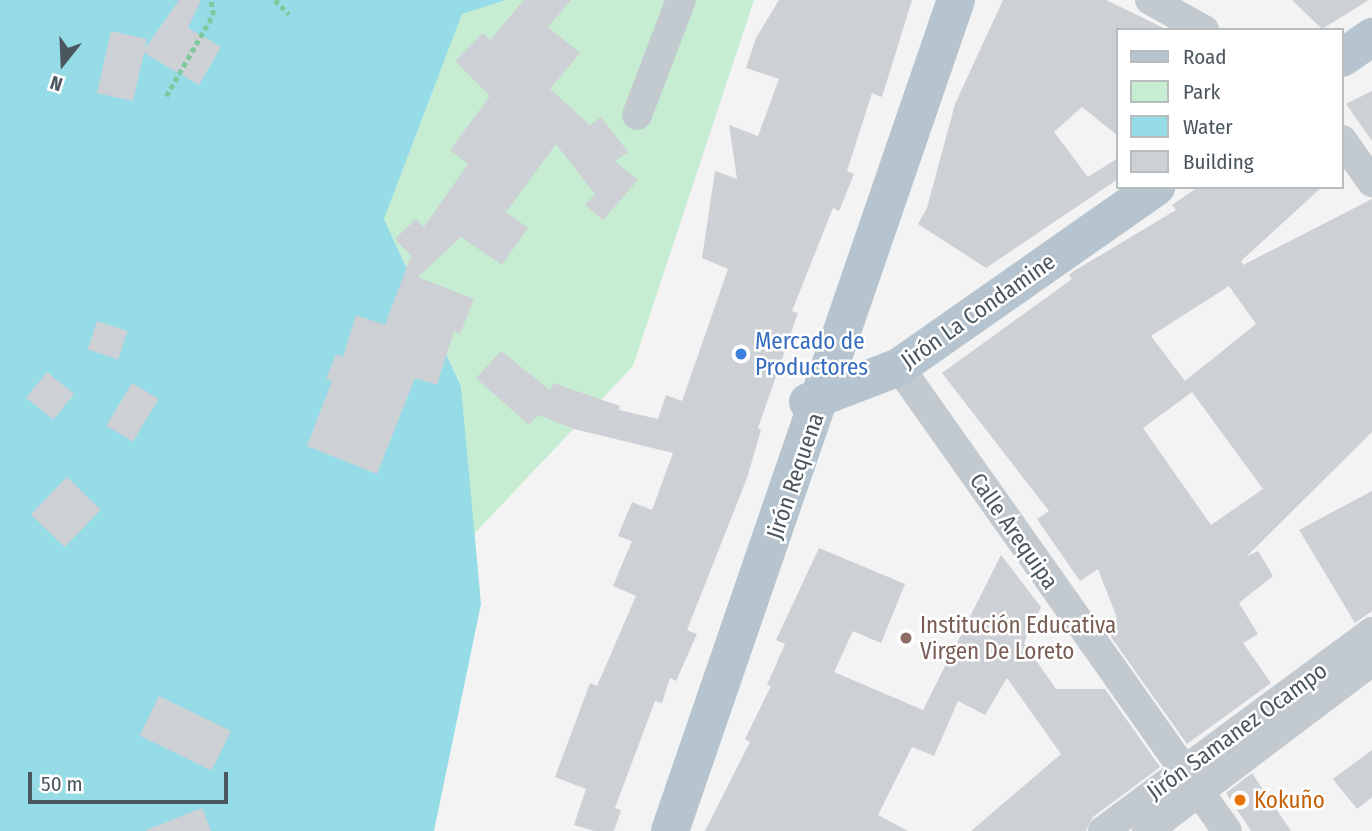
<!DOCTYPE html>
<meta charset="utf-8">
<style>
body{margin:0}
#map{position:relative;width:1372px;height:831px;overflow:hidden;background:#f4f3f3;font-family:"Fira Sans Condensed",sans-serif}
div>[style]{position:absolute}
.green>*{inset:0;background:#c6edd2}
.water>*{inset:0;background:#96dce6}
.building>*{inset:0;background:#cdd0d4;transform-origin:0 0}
.path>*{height:4.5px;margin-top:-2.25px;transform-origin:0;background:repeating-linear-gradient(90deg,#80c99f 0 5px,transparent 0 8.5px)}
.minor>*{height:30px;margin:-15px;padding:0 15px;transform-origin:15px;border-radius:15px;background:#c2cad0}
.major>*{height:38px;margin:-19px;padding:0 19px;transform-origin:19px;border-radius:19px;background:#b5c4ce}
.dots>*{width:19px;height:19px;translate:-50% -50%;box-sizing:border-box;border:4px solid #fff;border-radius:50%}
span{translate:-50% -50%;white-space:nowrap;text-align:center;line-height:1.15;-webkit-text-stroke:5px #fff;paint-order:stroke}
.street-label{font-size:23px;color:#4b575f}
.shop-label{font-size:23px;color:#366cbe}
.left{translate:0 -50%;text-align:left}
.education-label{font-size:23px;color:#785e54}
.food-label{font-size:23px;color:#c56008}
.legend{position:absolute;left:1116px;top:28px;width:228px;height:161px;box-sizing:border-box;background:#fff;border:2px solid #b7bcbf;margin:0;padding:9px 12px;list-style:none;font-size:21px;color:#4b575f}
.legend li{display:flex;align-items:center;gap:14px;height:35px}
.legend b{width:35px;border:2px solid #b7bcbf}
.north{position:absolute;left:28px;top:28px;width:70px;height:70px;-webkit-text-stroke:5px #fff;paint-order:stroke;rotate:198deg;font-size:19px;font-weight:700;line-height:28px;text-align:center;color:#4b575f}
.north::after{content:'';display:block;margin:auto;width:24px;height:32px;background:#4b575f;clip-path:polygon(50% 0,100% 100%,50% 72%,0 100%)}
.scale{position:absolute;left:28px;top:772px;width:200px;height:32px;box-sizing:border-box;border:4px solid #4b575f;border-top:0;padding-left:9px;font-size:21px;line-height:24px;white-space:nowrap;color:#4b575f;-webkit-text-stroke:5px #fff;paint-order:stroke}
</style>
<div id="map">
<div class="green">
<i style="clip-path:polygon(506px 0,754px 0,633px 366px,474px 534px,461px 385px,384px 219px,462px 13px)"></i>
</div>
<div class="water">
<i style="clip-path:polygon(0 0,506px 0,462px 14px,384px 219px,461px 386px,481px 604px,434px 831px,0 831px)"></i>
</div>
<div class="building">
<i style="clip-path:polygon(179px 0,201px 0,188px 28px,221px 47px,199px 85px,144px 53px,133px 101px,97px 93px,111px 31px,147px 39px,145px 49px)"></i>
<i style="clip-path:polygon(524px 0,571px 0,548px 27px,580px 53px,550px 89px,590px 125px,601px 117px,628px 152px,615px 161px,638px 180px,603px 220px,585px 205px,595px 194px,556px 144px,506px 212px,528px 228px,502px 265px,461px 237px,418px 277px,474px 299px,460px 334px,454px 331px,437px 385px,415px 378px,377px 474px,307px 446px,332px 381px,326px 379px,336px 354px,343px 357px,356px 315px,385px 325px,411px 256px,395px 239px,416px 219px,424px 227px,468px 164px,450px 150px,490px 96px,455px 61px,483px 33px,490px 40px)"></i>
<i style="clip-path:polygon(779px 0,912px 0,882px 97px,872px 93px,847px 171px,854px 174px,839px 211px,833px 208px,792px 311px,798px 313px,758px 428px,761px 430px,747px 478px,687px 630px,697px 634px,676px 681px,670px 678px,662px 703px,655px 701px,615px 808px,621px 810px,614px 831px,594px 831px,574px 825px,586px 789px,555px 777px,590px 683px,597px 686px,636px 596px,613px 586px,632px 541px,618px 536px,632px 502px,652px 510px,673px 453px,574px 429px,538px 415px,529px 425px,476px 378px,501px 351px,550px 390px,553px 383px,620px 406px,619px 410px,658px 419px,666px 395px,682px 401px,728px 269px,702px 258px,715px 171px,737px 179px,729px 125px,758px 136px,779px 79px,746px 68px,756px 38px)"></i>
<i style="clip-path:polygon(1003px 0,1106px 0,1168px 30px,1118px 30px,1118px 136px,1082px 107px,1054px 132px,1088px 177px,1118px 158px,1118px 179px,986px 268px,918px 224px,927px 208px,955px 104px)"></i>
<i style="clip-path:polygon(1292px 0,1369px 0,1322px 29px)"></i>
<i style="clip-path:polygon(1372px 91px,1372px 141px,1346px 104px)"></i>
<i style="clip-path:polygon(evenodd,1198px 187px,1322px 187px,1241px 261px,1243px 265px,1372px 199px,1372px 432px,1246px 557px,1258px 551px,1273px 576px,1239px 603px,1258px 634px,1243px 643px,1271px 683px,1187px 744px,1111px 637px,1117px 618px,1098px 569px,1080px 581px,1037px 519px,1049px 511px,942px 373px,1072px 279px,1069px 275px,1074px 271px,1176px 210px,1172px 205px,1198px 187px,1229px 286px,1256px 324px,1185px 381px,1151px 336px,1229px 286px,1198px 187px,1192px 392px,1263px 489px,1211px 525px,1143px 428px,1192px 392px)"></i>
<i style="left:97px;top:321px;width:32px;height:30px;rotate:18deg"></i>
<i style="left:47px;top:372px;width:35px;height:33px;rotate:39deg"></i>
<i style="left:132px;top:383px;width:31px;height:50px;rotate:31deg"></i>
<i style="left:67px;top:477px;width:47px;height:52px;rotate:44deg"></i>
<i style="clip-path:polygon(1372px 491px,1372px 611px,1355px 623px,1299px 530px)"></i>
<i style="clip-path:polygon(819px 548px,905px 584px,881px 643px,853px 631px,834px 672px,923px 710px,1001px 555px,1041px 607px,1024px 643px,1056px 689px,1105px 689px,1160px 767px,1093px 817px,1086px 831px,971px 831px,1061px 754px,1007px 678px,985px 715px,958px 701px,934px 756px,912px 747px,878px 815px,908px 831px,705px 831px,750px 742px,745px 739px,771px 686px,767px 685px,785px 644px,776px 640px)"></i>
<i style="left:159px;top:696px;width:80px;height:44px;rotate:26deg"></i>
<i style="clip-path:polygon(1372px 750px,1372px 797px,1357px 809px,1333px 779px)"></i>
<i style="clip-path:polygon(1252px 773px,1291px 831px,1251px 831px,1226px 793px)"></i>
<i style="clip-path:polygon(202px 808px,211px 831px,146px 831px,146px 830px)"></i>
</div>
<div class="path">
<i style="left:275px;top:0;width:20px;rotate:45deg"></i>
<i style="left:166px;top:96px;width:94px;rotate:-59.9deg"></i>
<i style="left:213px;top:15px;width:15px;rotate:-98deg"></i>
</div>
<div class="minor">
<i style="left:1150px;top:0;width:62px;rotate:29.1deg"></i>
<i style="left:637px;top:115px;width:123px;rotate:-69.1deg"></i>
<i style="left:1342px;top:140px;width:52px;rotate:54.5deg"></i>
<i style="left:899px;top:367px;width:568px;rotate:54.74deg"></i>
<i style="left:1103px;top:831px;width:335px;rotate:-36.5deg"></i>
<i style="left:1147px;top:831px;width:282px;rotate:-37.1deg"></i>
</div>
<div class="major">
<i style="left:1342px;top:58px;width:37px;rotate:-35deg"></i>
<i style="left:808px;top:402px;width:97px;rotate:-21deg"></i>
<i style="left:899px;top:367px;width:314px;rotate:-35deg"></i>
<i style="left:670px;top:831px;width:879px;rotate:-71.01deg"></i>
</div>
<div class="dots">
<i style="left:741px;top:354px;background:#3f7fe0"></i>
<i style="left:906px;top:638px;background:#8d6e63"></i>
<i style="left:1240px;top:800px;background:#e8710a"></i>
</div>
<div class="street-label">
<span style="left:978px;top:311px;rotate:-35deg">Jirón La Condamine</span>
<span style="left:795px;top:476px;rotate:-71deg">Jirón Requena</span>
<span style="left:1014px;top:531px;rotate:55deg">Calle Arequipa</span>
<span style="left:1237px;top:731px;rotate:-36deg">Jirón Samanez Ocampo</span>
</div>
<div class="shop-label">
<span class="left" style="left:755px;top:354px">Mercado de<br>Productores</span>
</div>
<div class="education-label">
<span class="left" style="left:920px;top:638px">Institución Educativa<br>Virgen De Loreto</span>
</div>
<div class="food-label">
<span class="left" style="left:1254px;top:800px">Kokuño</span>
</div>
<ul class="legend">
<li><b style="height:9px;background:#b5c4ce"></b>Road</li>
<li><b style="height:19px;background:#c6edd2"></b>Park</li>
<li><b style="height:19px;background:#96dce6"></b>Water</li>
<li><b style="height:19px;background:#cdd0d4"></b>Building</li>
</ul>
<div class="north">N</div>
<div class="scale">50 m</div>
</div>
